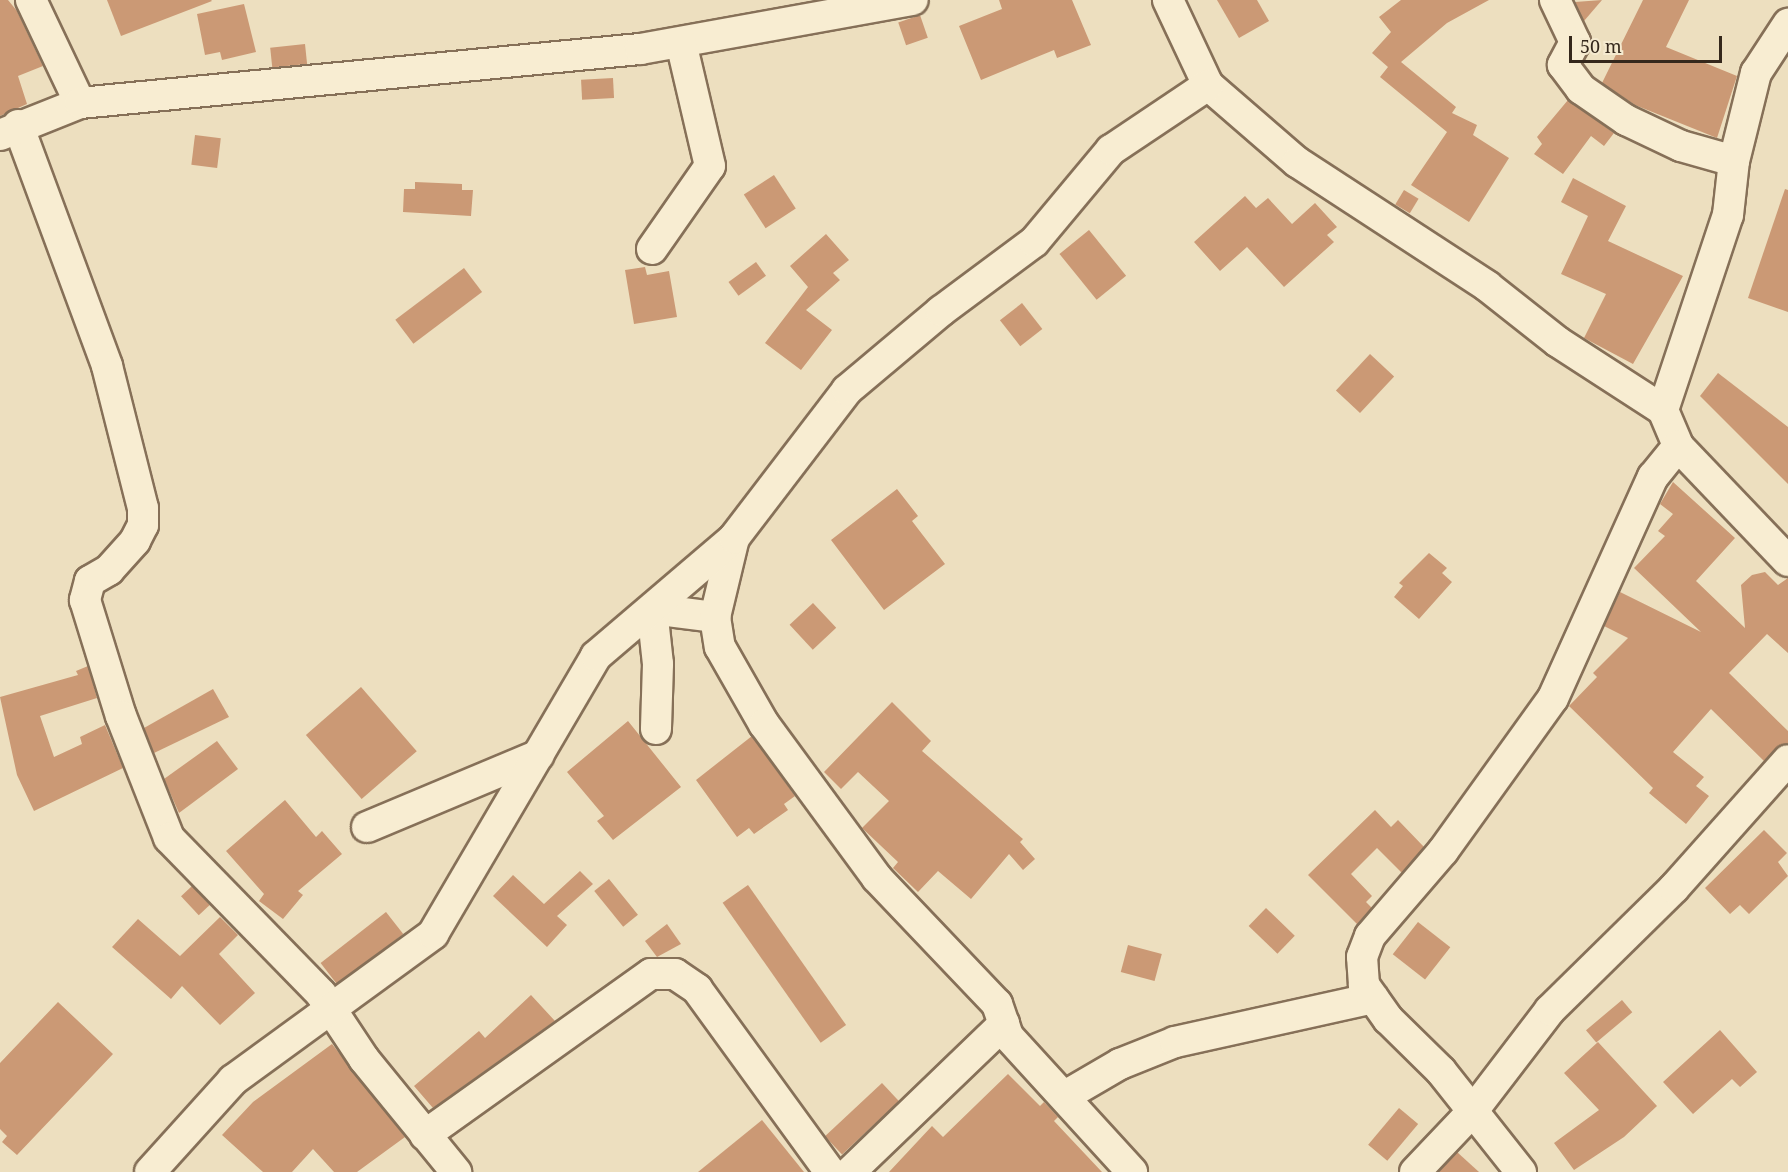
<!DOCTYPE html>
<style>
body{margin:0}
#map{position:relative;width:1788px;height:1172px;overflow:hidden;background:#eddfbf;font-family:"Noto Serif",serif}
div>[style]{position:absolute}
.building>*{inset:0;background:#cb9975;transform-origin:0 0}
.roads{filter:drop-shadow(2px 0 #867058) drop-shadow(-2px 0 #867058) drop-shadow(0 2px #867058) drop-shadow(0 -2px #867058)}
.minor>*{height:30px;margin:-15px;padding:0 15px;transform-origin:15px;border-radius:15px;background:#f8edd2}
span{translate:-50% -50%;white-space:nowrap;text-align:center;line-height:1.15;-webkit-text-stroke:6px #f5eacf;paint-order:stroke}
.scale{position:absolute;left:1569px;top:36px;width:153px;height:27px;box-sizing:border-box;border:3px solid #35281c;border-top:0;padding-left:8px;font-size:18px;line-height:21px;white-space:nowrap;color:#35281c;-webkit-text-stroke:4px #f5eacf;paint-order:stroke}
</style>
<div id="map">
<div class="building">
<i style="clip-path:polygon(0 0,8px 0,17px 11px,43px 66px,18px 76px,27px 104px,0 116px)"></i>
<i style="clip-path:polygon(107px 0,211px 0,212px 1px,121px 36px)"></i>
<i style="clip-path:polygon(999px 0,1072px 0,1091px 45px,1057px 58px,1054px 50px,981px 80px,959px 26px,1002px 9px)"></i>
<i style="clip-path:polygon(1217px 0,1257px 0,1269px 21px,1239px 38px)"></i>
<i style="clip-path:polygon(1401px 0,1489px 0,1447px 23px,1401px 62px,1456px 107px,1452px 113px,1477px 125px,1473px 135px,1509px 158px,1469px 222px,1411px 185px,1447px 132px,1380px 77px,1388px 67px,1372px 53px,1391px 32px,1379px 17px)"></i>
<i style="clip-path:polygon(1602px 0,1584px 21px,1575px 2px)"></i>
<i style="clip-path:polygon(1643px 0,1689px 0,1666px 47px,1737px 76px,1717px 138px,1635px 105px,1602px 83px)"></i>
<i style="clip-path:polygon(244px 4px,256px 52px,222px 60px,220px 52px,205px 55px,197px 14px)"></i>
<i style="left:920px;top:15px;width:24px;height:23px;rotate:71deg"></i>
<i style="left:305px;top:44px;width:20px;height:35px;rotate:84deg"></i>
<i style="left:613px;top:78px;width:20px;height:32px;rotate:87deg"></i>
<i style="clip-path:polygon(1568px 100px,1614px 133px,1604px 146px,1591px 136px,1563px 174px,1534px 154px,1542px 144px,1537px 137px)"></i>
<i style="left:195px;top:135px;width:26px;height:30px;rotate:7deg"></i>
<i style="left:774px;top:175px;width:40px;height:36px;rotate:57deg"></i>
<i style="clip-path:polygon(1573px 178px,1626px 206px,1608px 241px,1683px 276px,1633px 364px,1584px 338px,1606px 294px,1561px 274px,1588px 216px,1561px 202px)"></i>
<i style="clip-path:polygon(415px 182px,462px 184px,462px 190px,473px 190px,471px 216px,403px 212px,404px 189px,415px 189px)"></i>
<i style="clip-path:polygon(1785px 189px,1788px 190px,1788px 312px,1748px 298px)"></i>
<i style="left:1404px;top:190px;width:17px;height:17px;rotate:31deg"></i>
<i style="clip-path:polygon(1245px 196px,1256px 208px,1268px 198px,1292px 224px,1315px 203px,1337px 227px,1327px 235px,1334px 242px,1284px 287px,1247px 247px,1220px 271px,1194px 242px)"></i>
<i style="left:1089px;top:230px;width:59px;height:38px;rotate:51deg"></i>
<i style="clip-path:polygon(826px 234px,849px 260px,833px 273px,840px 280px,806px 310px,832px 330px,801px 370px,765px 343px,808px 287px,790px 266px)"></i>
<i style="left:756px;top:262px;width:17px;height:34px;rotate:54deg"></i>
<i style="clip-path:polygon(645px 267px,647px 275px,669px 271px,677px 317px,634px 324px,625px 270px)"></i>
<i style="left:464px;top:268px;width:30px;height:86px;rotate:53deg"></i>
<i style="left:1022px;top:303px;width:33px;height:28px;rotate:52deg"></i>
<i style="left:1370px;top:354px;width:33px;height:50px;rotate:43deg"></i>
<i style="clip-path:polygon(1718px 373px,1788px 427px,1788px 484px,1700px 396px)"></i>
<i style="clip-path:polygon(1673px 482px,1735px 538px,1696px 581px,1745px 628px,1741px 585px,1752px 575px,1765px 572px,1778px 585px,1788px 578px,1788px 653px,1767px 634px,1729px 673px,1788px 731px,1788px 743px,1764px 761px,1711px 709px,1673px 752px,1704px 777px,1696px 786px,1709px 796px,1686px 824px,1649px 793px,1653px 788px,1569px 706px,1597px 677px,1593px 673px,1628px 638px,1604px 626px,1620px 592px,1701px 632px,1634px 568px,1665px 536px,1658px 531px,1673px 514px,1660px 504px)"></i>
<i style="clip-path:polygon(897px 489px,918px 516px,912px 521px,945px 564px,884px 610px,831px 540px)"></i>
<i style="clip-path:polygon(1429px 553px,1447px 568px,1442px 573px,1452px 582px,1419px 619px,1394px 597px,1403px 586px,1399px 583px)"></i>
<i style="left:813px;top:603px;width:34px;height:32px;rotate:47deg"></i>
<i style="clip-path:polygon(88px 666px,97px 698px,40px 716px,54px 757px,82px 744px,80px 737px,105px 725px,123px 768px,34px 811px,17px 775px,0 697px,78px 675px,76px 671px)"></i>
<i style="left:361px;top:687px;width:85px;height:73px;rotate:49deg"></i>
<i style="clip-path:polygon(213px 689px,229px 717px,154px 753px,144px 728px)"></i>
<i style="clip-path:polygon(892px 702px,931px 741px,922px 751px,1023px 839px,1020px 842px,1035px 859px,1023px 870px,1009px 854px,971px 899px,938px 871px,918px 892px,893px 868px,898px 862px,862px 828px,889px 801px,858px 772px,841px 789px,824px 772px)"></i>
<i style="clip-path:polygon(628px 721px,681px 787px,613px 840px,597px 821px,604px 816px,567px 772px)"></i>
<i style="clip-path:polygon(752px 736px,795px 796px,784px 804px,788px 810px,754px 834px,749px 828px,737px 837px,696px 780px)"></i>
<i style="clip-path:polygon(217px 741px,238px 769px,179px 813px,164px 779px)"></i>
<i style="clip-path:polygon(285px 800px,316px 837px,322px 831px,342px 854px,298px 891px,303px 895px,283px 919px,259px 901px,264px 894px,226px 851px)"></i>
<i style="clip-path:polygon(1375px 810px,1391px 827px,1398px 820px,1424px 847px,1402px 873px,1377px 848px,1351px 874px,1372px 896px,1366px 902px,1372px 908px,1357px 924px,1308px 875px)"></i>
<i style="clip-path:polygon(1764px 830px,1787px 853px,1778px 862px,1788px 876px,1749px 914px,1740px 905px,1730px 914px,1705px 888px)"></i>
<i style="clip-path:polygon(580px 871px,593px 884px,557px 916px,567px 925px,547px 947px,493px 896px,513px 875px,544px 904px)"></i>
<i style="left:609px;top:879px;width:46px;height:19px;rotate:51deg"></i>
<i style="left:748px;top:885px;width:171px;height:31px;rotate:55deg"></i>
<i style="left:192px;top:886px;width:26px;height:15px;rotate:47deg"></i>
<i style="left:1266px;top:908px;width:40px;height:25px;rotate:44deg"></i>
<i style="left:386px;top:912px;width:28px;height:83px;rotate:52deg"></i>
<i style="clip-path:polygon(220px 917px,238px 935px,219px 954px,255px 993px,220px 1025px,182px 986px,171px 999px,112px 947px,138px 919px,180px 956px)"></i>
<i style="left:1418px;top:922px;width:41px;height:41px;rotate:38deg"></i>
<i style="clip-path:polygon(667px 924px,681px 944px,657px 957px,645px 941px)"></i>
<i style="left:1128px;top:945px;width:35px;height:28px;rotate:15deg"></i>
<i style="clip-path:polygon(531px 995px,555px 1021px,433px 1108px,414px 1086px,479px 1031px,485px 1038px)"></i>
<i style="left:1622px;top:1000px;width:16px;height:47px;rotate:50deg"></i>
<i style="clip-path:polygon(58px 1002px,113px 1054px,17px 1155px,2px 1142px,7px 1136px,0 1129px,0 1063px)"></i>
<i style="clip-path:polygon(1720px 1030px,1757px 1072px,1740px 1087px,1732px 1079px,1693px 1114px,1663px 1082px)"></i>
<i style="clip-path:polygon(1598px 1042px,1657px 1106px,1624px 1137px,1574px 1170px,1554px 1143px,1599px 1110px,1564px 1073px)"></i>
<i style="clip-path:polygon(332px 1044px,405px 1137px,357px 1172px,334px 1172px,313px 1149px,292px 1172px,263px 1172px,222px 1135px,253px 1102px)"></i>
<i style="clip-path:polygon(1008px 1074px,1040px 1106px,1044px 1102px,1058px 1117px,1054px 1121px,1102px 1172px,889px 1172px,932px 1126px,943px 1137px)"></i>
<i style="left:882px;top:1083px;width:25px;height:78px;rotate:47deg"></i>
<i style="left:1399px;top:1108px;width:25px;height:48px;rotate:40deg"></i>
<i style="clip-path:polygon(762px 1120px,804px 1172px,698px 1172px)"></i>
<i style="clip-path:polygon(1457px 1152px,1479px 1172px,1439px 1172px)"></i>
</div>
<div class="roads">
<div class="minor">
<i style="left:31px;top:0;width:114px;rotate:64.6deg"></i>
<i style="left:1168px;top:0;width:94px;rotate:64.8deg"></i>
<i style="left:1208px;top:85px;width:118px;rotate:40.9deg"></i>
<i style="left:1297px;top:162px;width:227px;rotate:33.1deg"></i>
<i style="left:1487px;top:286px;width:90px;rotate:38.3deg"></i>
<i style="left:1558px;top:342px;width:125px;rotate:32.9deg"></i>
<i style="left:1663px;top:410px;width:39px;rotate:67deg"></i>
<i style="left:1678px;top:446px;width:159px;rotate:46.3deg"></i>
<i style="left:1555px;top:0;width:47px;rotate:64.5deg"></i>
<i style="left:1575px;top:42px;width:26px;rotate:118deg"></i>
<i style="left:1563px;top:65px;width:30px;rotate:53deg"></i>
<i style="left:1581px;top:89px;width:55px;rotate:34.6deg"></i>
<i style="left:1626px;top:120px;width:61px;rotate:25.3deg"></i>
<i style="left:1681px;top:146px;width:55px;rotate:15.8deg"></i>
<i style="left:18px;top:125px;width:257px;rotate:69.7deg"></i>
<i style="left:107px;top:366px;width:146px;rotate:75.8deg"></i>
<i style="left:143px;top:508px;width:17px;rotate:90deg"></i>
<i style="left:143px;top:525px;width:18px;rotate:117deg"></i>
<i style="left:135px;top:541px;width:39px;rotate:132deg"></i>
<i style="left:109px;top:570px;width:22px;rotate:150deg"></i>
<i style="left:90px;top:581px;width:20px;rotate:105deg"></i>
<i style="left:85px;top:600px;width:121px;rotate:72.8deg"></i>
<i style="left:121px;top:716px;width:131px;rotate:68.5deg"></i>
<i style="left:169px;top:838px;width:218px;rotate:45.7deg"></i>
<i style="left:321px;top:994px;width:78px;rotate:56.5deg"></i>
<i style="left:364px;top:1059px;width:146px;rotate:50.8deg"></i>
<i style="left:0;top:135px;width:86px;rotate:-21.8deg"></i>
<i style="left:80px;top:103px;width:563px;rotate:-5.51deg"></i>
<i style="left:640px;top:49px;width:277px;rotate:-10.2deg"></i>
<i style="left:652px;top:249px;width:101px;rotate:-55.1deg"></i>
<i style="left:710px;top:166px;width:127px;rotate:-103.2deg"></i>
<i style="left:1663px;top:410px;width:206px;rotate:-71.6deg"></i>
<i style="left:1728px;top:215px;width:54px;rotate:-83.7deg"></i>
<i style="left:1734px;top:161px;width:91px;rotate:-76deg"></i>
<i style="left:1756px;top:73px;width:59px;rotate:-56.9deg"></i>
<i style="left:652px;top:609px;width:64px;rotate:7.2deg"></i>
<i style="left:715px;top:617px;width:81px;rotate:-76.5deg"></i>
<i style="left:652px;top:609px;width:55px;rotate:83.8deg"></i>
<i style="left:658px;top:664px;width:65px;rotate:91.8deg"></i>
<i style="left:715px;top:617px;width:30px;rotate:81deg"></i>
<i style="left:720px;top:647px;width:89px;rotate:60.3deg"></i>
<i style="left:764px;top:724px;width:191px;rotate:53.7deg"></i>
<i style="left:877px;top:878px;width:174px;rotate:46.4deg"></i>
<i style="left:997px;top:1004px;width:34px;rotate:71deg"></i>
<i style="left:1008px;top:1036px;width:184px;rotate:47.6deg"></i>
<i style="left:367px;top:827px;width:186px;rotate:-22.7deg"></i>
<i style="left:1065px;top:1096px;width:64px;rotate:-30.2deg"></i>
<i style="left:1120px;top:1064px;width:59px;rotate:-21.8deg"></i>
<i style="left:1175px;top:1042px;width:203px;rotate:-12.5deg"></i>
<i style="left:425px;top:1135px;width:277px;rotate:-35.5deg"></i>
<i style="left:651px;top:974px;width:24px"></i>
<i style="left:675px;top:974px;width:27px;rotate:34deg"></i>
<i style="left:697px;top:989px;width:226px;rotate:54deg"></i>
<i style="left:150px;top:1172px;width:124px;rotate:-47.9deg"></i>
<i style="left:233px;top:1080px;width:248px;rotate:-36.1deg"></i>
<i style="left:433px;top:934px;width:322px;rotate:-59.6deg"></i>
<i style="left:596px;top:656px;width:182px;rotate:-40.5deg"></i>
<i style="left:734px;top:538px;width:186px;rotate:-52.6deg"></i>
<i style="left:847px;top:390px;width:123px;rotate:-40deg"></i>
<i style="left:941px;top:311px;width:116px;rotate:-36.6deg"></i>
<i style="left:1034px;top:242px;width:120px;rotate:-50.1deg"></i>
<i style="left:1111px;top:150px;width:117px;rotate:-33.8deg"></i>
<i style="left:850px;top:1172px;width:214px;rotate:-43.9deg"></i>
<i style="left:1415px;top:1172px;width:83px;rotate:-46.5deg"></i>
<i style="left:1472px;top:1112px;width:128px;rotate:-52.6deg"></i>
<i style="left:1550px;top:1010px;width:174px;rotate:-44.5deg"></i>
<i style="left:1674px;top:888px;width:171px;rotate:-48.3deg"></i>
<i style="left:1521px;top:1172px;width:129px;rotate:-128.4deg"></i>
<i style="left:1441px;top:1071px;width:74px;rotate:-135.5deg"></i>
<i style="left:1388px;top:1019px;width:42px;rotate:-125.2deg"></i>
<i style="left:1364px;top:985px;width:28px;rotate:-94deg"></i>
<i style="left:1362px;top:957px;width:22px;rotate:-69deg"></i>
<i style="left:1370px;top:936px;width:112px;rotate:-49.3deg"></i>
<i style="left:1443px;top:851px;width:188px;rotate:-54.3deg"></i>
<i style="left:1553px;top:698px;width:243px;rotate:-65.7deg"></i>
<i style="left:1653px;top:477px;width:40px;rotate:-51deg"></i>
</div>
</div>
<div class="scale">50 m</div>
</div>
